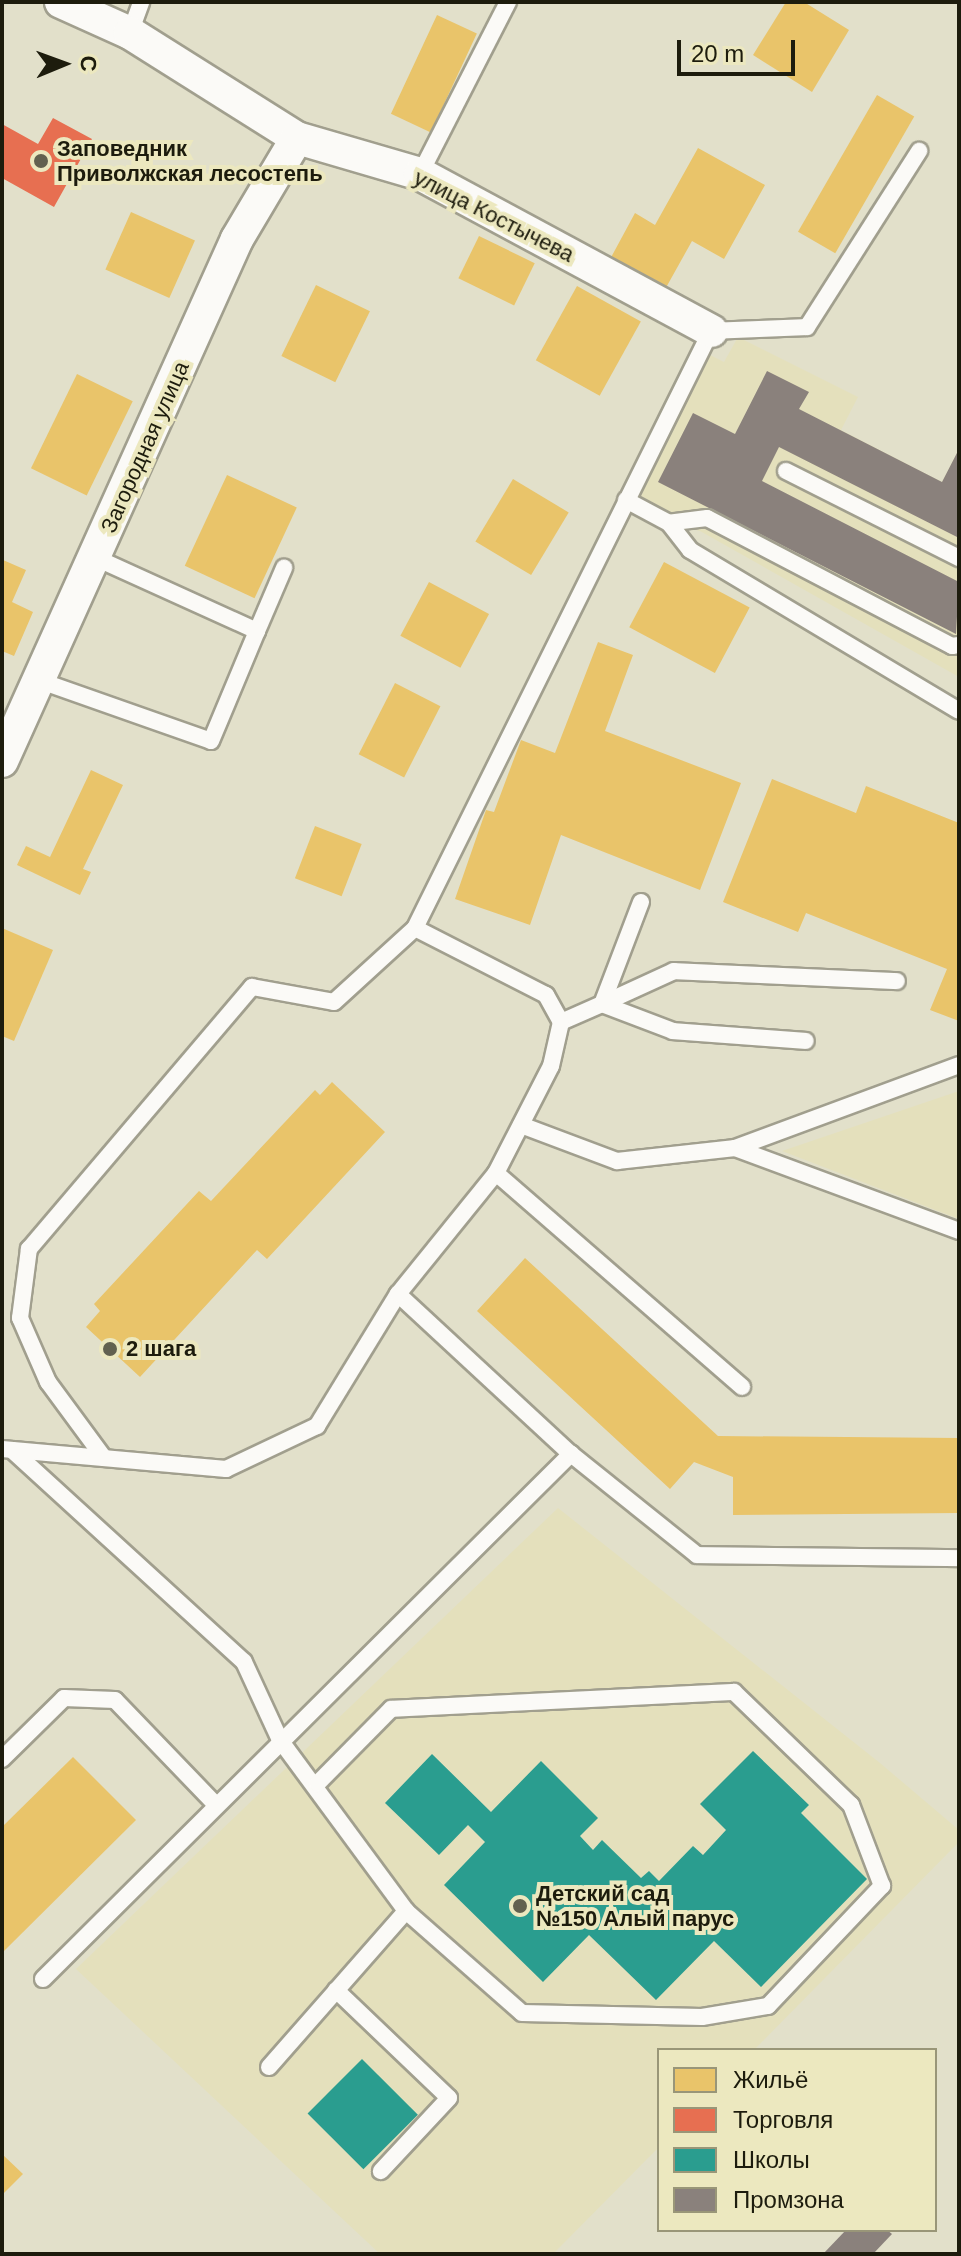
<!DOCTYPE html>
<meta charset="utf-8">
<style>
body{margin:0}
#map{position:relative;width:961px;height:2256px;overflow:hidden;background:#e2e0ca;font-family:Arial,sans-serif}
div>[style]{position:absolute}
.built>*{inset:0;background:#e4e0bc}
.homes>*{inset:0;background:#e9c46a;transform-origin:0 0}
.shops>*{inset:0;background:#e76f51}
.schools>*{inset:0;background:#2a9d8f;transform-origin:0 0}
.industry>*{inset:0;background:#8a817c}
.roads{filter:drop-shadow(2px 0 #a19f8e) drop-shadow(-2px 0 #a19f8e) drop-shadow(0 2px #a19f8e) drop-shadow(0 -2px #a19f8e)}
.lane>*{height:16px;margin:-8px;padding:0 8px;transform-origin:8px;border-radius:8px;background:#fbfaf7}
.street>*{height:32px;margin:-16px;padding:0 16px;transform-origin:16px;border-radius:16px;background:#fbfaf7}
.dots>*{width:22px;height:22px;translate:-50% -50%;box-sizing:border-box;border:4px solid #ece8bf;border-radius:50%}
span{translate:-50% -50%;white-space:nowrap;text-align:center;line-height:1.15;-webkit-text-stroke:8px #ece8bf;paint-order:stroke}
.poi-label{font-size:22px;color:#1d1c0d;font-weight:700}
.left{translate:0 -50%;text-align:left}
.street-label{font-size:22px;color:#1d1c0d}
.frame{position:absolute;inset:0;border:4px solid #1d1c0d;pointer-events:none}
.legend{position:absolute;left:657px;top:2048px;width:280px;height:184px;box-sizing:border-box;background:#ece8bf;border:2px solid #999678;margin:0;padding:10px 14px;list-style:none;font-size:24px;color:#1d1c0d}
.legend li{display:flex;align-items:center;gap:16px;height:40px}
.legend b{width:40px;border:2px solid #999678}
.north{position:absolute;left:24px;top:24px;width:80px;height:80px;-webkit-text-stroke:6px #ece8bf;paint-order:stroke;rotate:89deg;font-size:22px;font-weight:700;line-height:32px;text-align:center;color:#1d1c0d}
.north::after{content:'';display:block;margin:auto;width:28px;height:36px;background:#1d1c0d;clip-path:polygon(50% 0,100% 100%,50% 72%,0 100%)}
.scale{position:absolute;left:677px;top:40px;width:118px;height:36px;box-sizing:border-box;border:4px solid #1d1c0d;border-top:0;padding-left:10px;font-size:24px;line-height:28px;white-space:nowrap;color:#1d1c0d;-webkit-text-stroke:6px #ece8bf;paint-order:stroke}
</style>
<div id="map">
<div class="built">
<i style="clip-path:polygon(738px 337px,858px 397px,841px 430px,942px 482px,959px 449px,959px 677px,700px 531px,669px 523px,626px 500px,702px 351px,724px 362px)"></i>
<i style="clip-path:polygon(959px 1091px,959px 1219px,782px 1151px)"></i>
<i style="clip-path:polygon(558px 1508px,880px 1763px,959px 1830px,959px 1842px,754px 2050px,659px 2050px,659px 2147px,553px 2254px,380px 2254px,76px 1969px)"></i>
</div>
<div class="homes">
<i style="clip-path:polygon(786px 2px,804px 2px,849px 30px,812px 92px,753px 55px)"></i>
<i style="left:437px;top:15px;width:44px;height:109px;rotate:25deg"></i>
<i style="left:877px;top:95px;width:43px;height:158px;rotate:30deg"></i>
<i style="clip-path:polygon(698px 148px,765px 185px,724px 259px,692px 241px,663px 293px,608px 263px,635px 213px,655px 225px)"></i>
<i style="left:131px;top:212px;width:70px;height:63px;rotate:24deg"></i>
<i style="left:479px;top:236px;width:62px;height:47px;rotate:26deg"></i>
<i style="left:316px;top:285px;width:60px;height:79px;rotate:26deg"></i>
<i style="left:577px;top:286px;width:73px;height:85px;rotate:29deg"></i>
<i style="left:77px;top:374px;width:62px;height:105px;rotate:26deg"></i>
<i style="left:227px;top:475px;width:77px;height:100px;rotate:25deg"></i>
<i style="left:513px;top:479px;width:65px;height:73px;rotate:31deg"></i>
<i style="clip-path:polygon(3px 560px,26px 570px,12px 602px,33px 612px,14px 656px,2px 651px)"></i>
<i style="left:664px;top:562px;width:97px;height:74px;rotate:28deg"></i>
<i style="left:429px;top:582px;width:68px;height:61px;rotate:28deg"></i>
<i style="clip-path:polygon(598px 642px,633px 655px,605px 731px,741px 783px,700px 890px,561px 835px,530px 925px,455px 899px,486px 810px,494px 812px,521px 740px,555px 753px)"></i>
<i style="left:395px;top:683px;width:51px;height:80px;rotate:27deg"></i>
<i style="clip-path:polygon(91px 770px,123px 785px,83px 869px,91px 872px,80px 895px,17px 865px,26px 846px,50px 857px)"></i>
<i style="clip-path:polygon(772px 779px,856px 813px,866px 786px,959px 823px,959px 1021px,930px 1010px,947px 969px,806px 913px,798px 932px,723px 902px)"></i>
<i style="left:315px;top:826px;width:50px;height:56px;rotate:21deg"></i>
<i style="clip-path:polygon(2px 928px,53px 950px,14px 1041px,2px 1036px)"></i>
<i style="clip-path:polygon(332px 1082px,385px 1132px,267px 1259px,257px 1250px,140px 1377px,86px 1327px,100px 1311px,94px 1304px,199px 1191px,211px 1201px,315px 1090px,320px 1095px)"></i>
<i style="clip-path:polygon(525px 1258px,718px 1436px,959px 1438px,959px 1513px,733px 1515px,733px 1477px,694px 1462px,670px 1489px,477px 1311px)"></i>
<i style="clip-path:polygon(73px 1757px,136px 1820px,2px 1953px,2px 1827px)"></i>
<i style="clip-path:polygon(2px 2154px,23px 2174px,2px 2195px)"></i>
</div>
<div class="shops">
<i style="clip-path:polygon(53px 118px,92px 139px,54px 207px,2px 178px,2px 124px,38px 144px)"></i>
</div>
<div class="schools">
<i style="clip-path:polygon(753px 1751px,809px 1805px,801px 1813px,867px 1879px,761px 1987px,714px 1941px,656px 2000px,589px 1935px,543px 1982px,444px 1885px,485px 1842px,468px 1825px,439px 1855px,385px 1803px,432px 1754px,491px 1812px,541px 1761px,598px 1818px,580px 1836px,593px 1850px,602px 1840px,641px 1878px,649px 1871px,659px 1881px,693px 1846px,703px 1855px,726px 1830px,700px 1804px)"></i>
<i style="left:362px;top:2059px;width:79px;height:77px;rotate:45deg"></i>
</div>
<div class="industry">
<i style="clip-path:polygon(767px 371px,809px 392px,799px 409px,942px 482px,959px 449px,959px 538px,779px 447px,762px 481px,959px 582px,956px 634px,658px 482px,693px 413px,735px 434px)"></i>
<i style="clip-path:polygon(846px 2230px,887px 2230px,892px 2234px,873px 2254px,823px 2254px)"></i>
</div>
<div class="roads">
<div class="lane">
<i style="left:130px;top:33px;width:33px;rotate:-70deg"></i>
<i style="left:420px;top:174px;width:193px;rotate:-62.9deg"></i>
<i style="left:786px;top:471px;width:194px;rotate:26.7deg"></i>
<i style="left:626px;top:500px;width:49px;rotate:28.1deg"></i>
<i style="left:257px;top:631px;width:69px;rotate:-66.8deg"></i>
<i style="left:959px;top:645px;width:7px;rotate:172deg"></i>
<i style="left:952px;top:646px;width:276px;rotate:-152.4deg"></i>
<i style="left:707px;top:518px;width:38px;rotate:173deg"></i>
<i style="left:669px;top:523px;width:34px;rotate:52deg"></i>
<i style="left:690px;top:550px;width:313px;rotate:30.9deg"></i>
<i style="left:38px;top:680px;width:183px;rotate:19.4deg"></i>
<i style="left:211px;top:741px;width:119px;rotate:-67.3deg"></i>
<i style="left:257px;top:631px;width:177px;rotate:-155.6deg"></i>
<i style="left:641px;top:902px;width:109px;rotate:110.9deg"></i>
<i style="left:602px;top:1004px;width:79px;rotate:-24.6deg"></i>
<i style="left:674px;top:971px;width:223px;rotate:2.6deg"></i>
<i style="left:561px;top:1022px;width:45px;rotate:-23.7deg"></i>
<i style="left:602px;top:1004px;width:76px;rotate:20.8deg"></i>
<i style="left:673px;top:1031px;width:133px;rotate:4.3deg"></i>
<i style="left:521px;top:1125px;width:103px;rotate:20.6deg"></i>
<i style="left:617px;top:1161px;width:119px;rotate:-6.3deg"></i>
<i style="left:735px;top:1148px;width:239px;rotate:-20.3deg"></i>
<i style="left:735px;top:1148px;width:239px;rotate:20.3deg"></i>
<i style="left:496px;top:1173px;width:326px;rotate:41deg"></i>
<i style="left:398px;top:1294px;width:236px;rotate:42.8deg"></i>
<i style="left:571px;top:1454px;width:161px;rotate:38.7deg"></i>
<i style="left:697px;top:1555px;width:262px;rotate:0.7deg"></i>
<i style="left:2px;top:1449px;width:225px;rotate:5.1deg"></i>
<i style="left:226px;top:1469px;width:101px;rotate:-25.3deg"></i>
<i style="left:317px;top:1426px;width:155px;rotate:-58.5deg"></i>
<i style="left:398px;top:1294px;width:156px;rotate:-51deg"></i>
<i style="left:496px;top:1173px;width:120px;rotate:-62.8deg"></i>
<i style="left:551px;top:1066px;width:45px;rotate:-77.2deg"></i>
<i style="left:561px;top:1022px;width:31px;rotate:-119deg"></i>
<i style="left:546px;top:995px;width:147px;rotate:-152.9deg"></i>
<i style="left:415px;top:928px;width:666px;rotate:-63.63deg"></i>
<i style="left:711px;top:331px;width:96px;rotate:-2.4deg"></i>
<i style="left:807px;top:327px;width:209px;rotate:-57.5deg"></i>
<i style="left:12px;top:1450px;width:314px;rotate:42.4deg"></i>
<i style="left:244px;top:1662px;width:86px;rotate:65.2deg"></i>
<i style="left:280px;top:1740px;width:212px;rotate:53.6deg"></i>
<i style="left:406px;top:1911px;width:154px;rotate:41.3deg"></i>
<i style="left:522px;top:2013px;width:180px;rotate:1.3deg"></i>
<i style="left:702px;top:2017px;width:67px;rotate:-9.5deg"></i>
<i style="left:768px;top:2006px;width:166px;rotate:-46.5deg"></i>
<i style="left:882px;top:1886px;width:87px;rotate:-110.9deg"></i>
<i style="left:851px;top:1805px;width:163px;rotate:-136deg"></i>
<i style="left:734px;top:1692px;width:343px;rotate:177.2deg"></i>
<i style="left:391px;top:1709px;width:105px;rotate:134.6deg"></i>
<i style="left:104px;top:1458px;width:94px;rotate:-126.4deg"></i>
<i style="left:48px;top:1382px;width:70px;rotate:-113.6deg"></i>
<i style="left:20px;top:1318px;width:70px;rotate:-82.6deg"></i>
<i style="left:29px;top:1249px;width:344px;rotate:-49.6deg"></i>
<i style="left:252px;top:987px;width:83px;rotate:10.4deg"></i>
<i style="left:334px;top:1002px;width:110px;rotate:-42.4deg"></i>
<i style="left:2px;top:1759px;width:87px;rotate:-44.5deg"></i>
<i style="left:64px;top:1698px;width:51px;rotate:2.2deg"></i>
<i style="left:115px;top:1700px;width:144px;rotate:46.1deg"></i>
<i style="left:43px;top:1979px;width:745px;rotate:-44.84deg"></i>
<i style="left:336px;top:1990px;width:156px;rotate:43.7deg"></i>
<i style="left:449px;top:2098px;width:100px;rotate:133deg"></i>
<i style="left:269px;top:2067px;width:208px;rotate:-48.7deg"></i>
</div>
<div class="street">
<i style="left:61px;top:2px;width:76px;rotate:24.2deg"></i>
<i style="left:130px;top:33px;width:197px;rotate:32.2deg"></i>
<i style="left:297px;top:138px;width:128px;rotate:16.3deg"></i>
<i style="left:420px;top:174px;width:331px;rotate:28.3deg"></i>
<i style="left:2px;top:761px;width:572px;rotate:-65.76deg"></i>
<i style="left:237px;top:239px;width:117px;rotate:-59.3deg"></i>
</div>
</div>
<div class="dots">
<i style="left:41px;top:161px;background:#62614f"></i>
<i style="left:110px;top:1349px;background:#62614f"></i>
<i style="left:520px;top:1906px;background:#62614f"></i>
</div>
<div class="poi-label">
<span class="left" style="left:57px;top:161px">Заповедник<br>Приволжская лесостепь</span>
<span class="left" style="left:126px;top:1349px">2 шага</span>
<span class="left" style="left:536px;top:1906px">Детский сад<br>№150 Алый парус</span>
</div>
<div class="street-label">
<span style="left:494px;top:216px;rotate:27deg">улица Костычева</span>
<span style="left:145px;top:447px;rotate:-66deg">Загородная улица</span>
</div>
<div class="frame"></div>
<ul class="legend">
<li><b style="height:22px;background:#e9c46a"></b>Жильё</li>
<li><b style="height:22px;background:#e76f51"></b>Торговля</li>
<li><b style="height:22px;background:#2a9d8f"></b>Школы</li>
<li><b style="height:22px;background:#8a817c"></b>Промзона</li>
</ul>
<div class="north">С</div>
<div class="scale">20 m</div>
</div>
